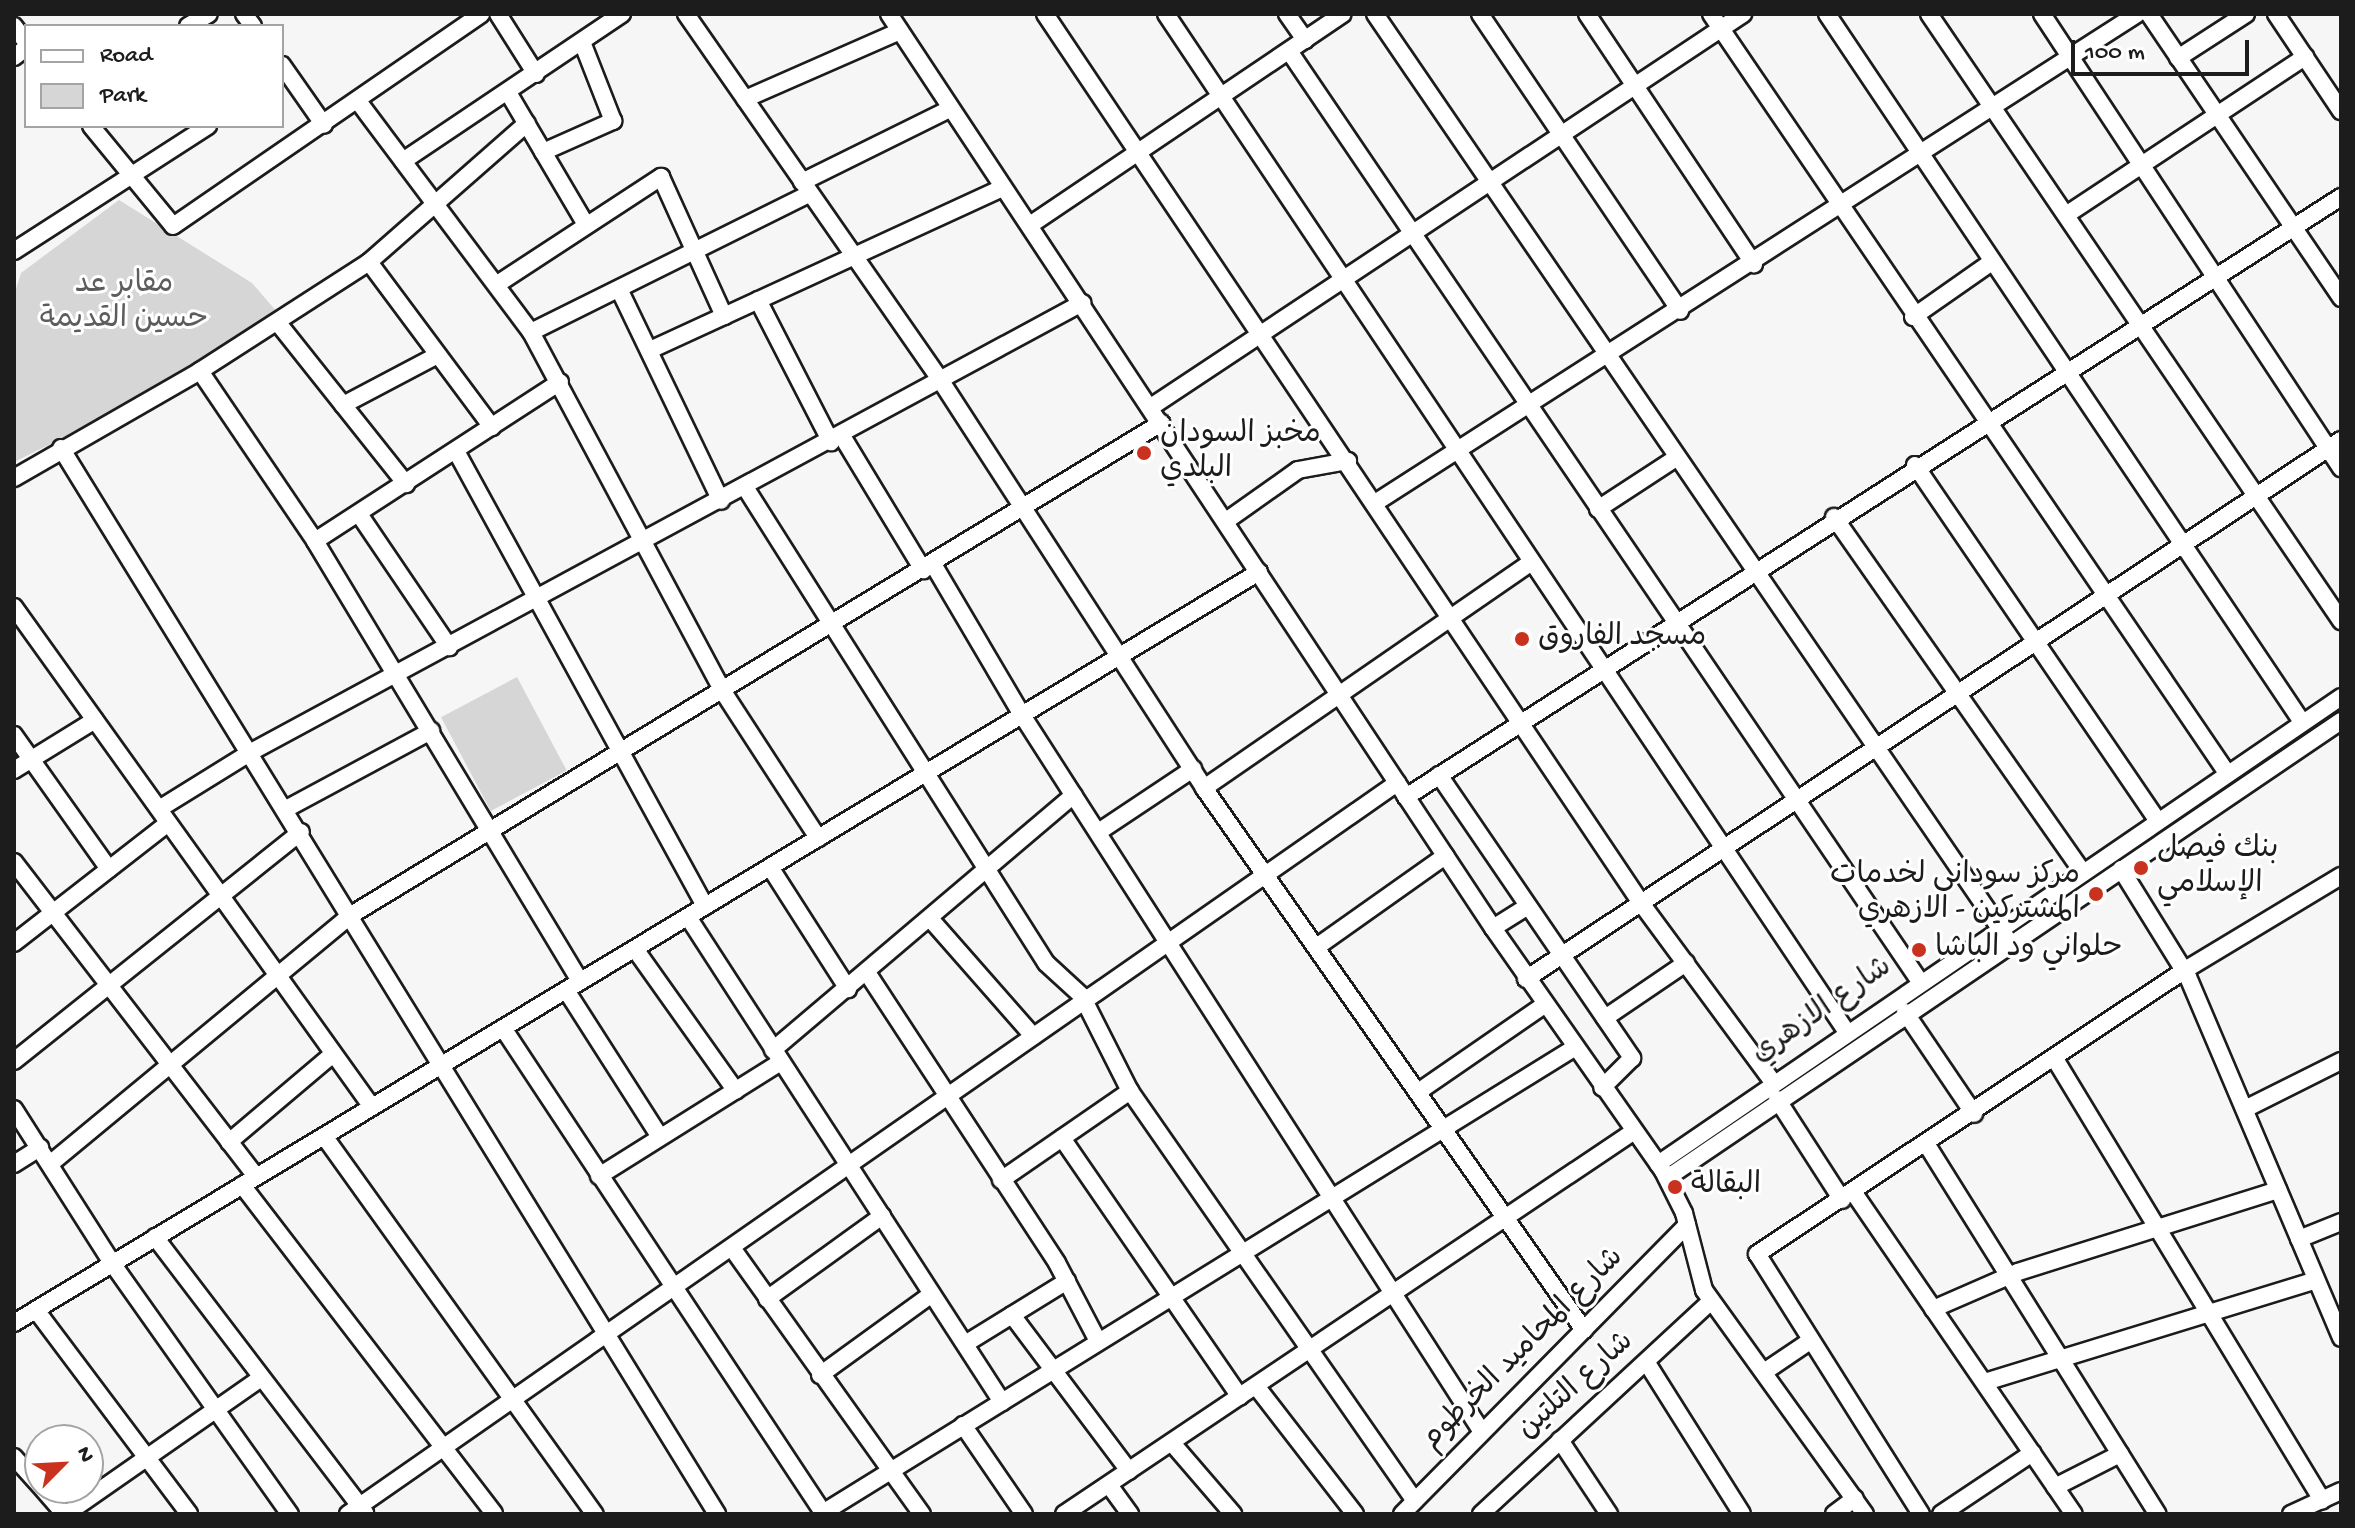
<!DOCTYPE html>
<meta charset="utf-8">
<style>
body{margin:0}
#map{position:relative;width:2355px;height:1528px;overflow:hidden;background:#f6f6f6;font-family:"Gochi Hand","Playpen Sans Arabic",sans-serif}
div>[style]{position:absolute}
.green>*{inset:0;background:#d6d6d6;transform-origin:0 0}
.roads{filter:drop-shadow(2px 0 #1c1c1c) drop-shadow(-2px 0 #1c1c1c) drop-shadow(0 2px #1c1c1c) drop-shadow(0 -2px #1c1c1c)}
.minor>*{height:16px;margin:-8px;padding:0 8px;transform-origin:8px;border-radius:8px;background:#fff}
.dots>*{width:22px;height:22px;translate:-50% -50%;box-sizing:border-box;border:4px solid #fff;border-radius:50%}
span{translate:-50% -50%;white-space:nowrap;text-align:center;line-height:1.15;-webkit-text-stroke:6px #fff;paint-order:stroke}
.park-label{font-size:30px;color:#5d5d5d}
.poi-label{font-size:30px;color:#1c1c1c}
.left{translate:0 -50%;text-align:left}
.right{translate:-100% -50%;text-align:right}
.street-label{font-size:30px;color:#1c1c1c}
.frame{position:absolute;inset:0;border:16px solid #1c1c1c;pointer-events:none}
.legend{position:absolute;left:24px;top:24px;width:260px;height:104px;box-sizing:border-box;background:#fff;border:2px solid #a4a4a4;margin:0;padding:10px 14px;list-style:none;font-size:24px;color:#1c1c1c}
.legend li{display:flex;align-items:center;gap:16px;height:40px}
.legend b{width:40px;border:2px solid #a4a4a4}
.north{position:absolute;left:24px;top:1424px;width:80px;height:80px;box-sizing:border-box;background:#fff;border:2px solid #a4a4a4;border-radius:50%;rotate:66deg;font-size:22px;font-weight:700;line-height:32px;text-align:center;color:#1c1c1c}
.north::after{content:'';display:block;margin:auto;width:28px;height:36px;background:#c8321e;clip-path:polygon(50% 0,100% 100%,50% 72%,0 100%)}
.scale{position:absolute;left:2071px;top:40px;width:178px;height:36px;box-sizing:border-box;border:4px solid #1c1c1c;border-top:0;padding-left:10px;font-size:24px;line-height:28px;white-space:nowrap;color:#1c1c1c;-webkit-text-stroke:6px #fff;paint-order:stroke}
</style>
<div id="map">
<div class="green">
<i style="clip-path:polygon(119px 200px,252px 283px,277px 312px,132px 404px,14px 462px,14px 295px,21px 273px)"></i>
<i style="left:517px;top:677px;width:106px;height:86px;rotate:62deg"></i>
</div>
<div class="roads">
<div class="minor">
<i style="left:244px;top:14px;width:15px;rotate:53deg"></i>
<i style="left:498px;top:14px;width:71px;rotate:57.7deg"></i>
<i style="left:686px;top:14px;width:447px;rotate:55.2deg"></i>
<i style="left:941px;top:381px;width:485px;rotate:57.1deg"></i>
<i style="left:1204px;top:788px;width:662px;rotate:54.97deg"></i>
<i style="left:889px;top:14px;width:1096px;rotate:56.54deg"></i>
<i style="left:1493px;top:928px;width:297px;rotate:55deg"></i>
<i style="left:1663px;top:1171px;width:47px;rotate:63.4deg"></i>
<i style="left:1684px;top:1213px;width:80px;rotate:75.4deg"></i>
<i style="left:1704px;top:1290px;width:276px;rotate:54.3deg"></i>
<i style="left:1045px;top:14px;width:1070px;rotate:56.16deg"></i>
<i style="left:1641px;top:903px;width:221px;rotate:53.6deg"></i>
<i style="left:1166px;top:14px;width:1223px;rotate:56.23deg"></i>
<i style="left:1287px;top:14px;width:32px;rotate:55deg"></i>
<i style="left:1375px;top:14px;width:1125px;rotate:55.65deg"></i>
<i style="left:1480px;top:14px;width:358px;rotate:56deg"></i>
<i style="left:1587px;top:14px;width:301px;rotate:56.3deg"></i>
<i style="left:1711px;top:14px;width:918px;rotate:55.79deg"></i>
<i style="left:1827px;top:14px;width:853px;rotate:56.14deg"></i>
<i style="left:1929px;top:14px;width:734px;rotate:55.83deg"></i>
<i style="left:2042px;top:14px;width:544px;rotate:56.63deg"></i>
<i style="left:2149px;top:14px;width:343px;rotate:55.9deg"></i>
<i style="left:2276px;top:14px;width:117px;rotate:56.2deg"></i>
<i style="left:14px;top:26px;width:20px;rotate:53deg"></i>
<i style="left:188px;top:26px;width:24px;rotate:-30deg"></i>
<i style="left:1289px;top:51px;width:1122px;rotate:55.86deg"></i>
<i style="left:14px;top:57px;width:15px;rotate:-37deg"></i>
<i style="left:2178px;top:58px;width:81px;rotate:-32.9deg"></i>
<i style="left:282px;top:65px;width:73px;rotate:55deg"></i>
<i style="left:509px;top:94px;width:150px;rotate:59.5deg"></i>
<i style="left:745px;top:99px;width:169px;rotate:-23.7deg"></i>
<i style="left:358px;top:101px;width:289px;rotate:53.2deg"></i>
<i style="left:531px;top:332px;width:409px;rotate:61.9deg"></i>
<i style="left:724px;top:693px;width:173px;rotate:57deg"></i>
<i style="left:91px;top:126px;width:129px;rotate:50.6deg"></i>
<i style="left:173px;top:226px;width:374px;rotate:-34.5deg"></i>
<i style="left:543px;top:152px;width:77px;rotate:-23.9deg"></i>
<i style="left:613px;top:121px;width:85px;rotate:-111.4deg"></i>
<i style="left:403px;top:161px;width:264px;rotate:-33.9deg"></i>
<i style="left:802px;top:182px;width:165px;rotate:-26.3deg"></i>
<i style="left:2066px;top:215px;width:287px;rotate:-33.5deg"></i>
<i style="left:1030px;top:225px;width:377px;rotate:-34deg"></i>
<i style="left:14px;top:251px;width:231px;rotate:-32.8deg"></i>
<i style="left:369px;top:262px;width:206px;rotate:53.3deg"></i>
<i style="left:499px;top:283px;width:194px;rotate:-33.2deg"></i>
<i style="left:661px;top:177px;width:153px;rotate:65.6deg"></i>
<i style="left:619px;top:289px;width:235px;rotate:64.3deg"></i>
<i style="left:758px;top:300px;width:160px;rotate:62.8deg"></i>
<i style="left:1913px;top:317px;width:94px;rotate:-35deg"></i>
<i style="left:278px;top:323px;width:206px;rotate:51.5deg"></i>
<i style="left:531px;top:332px;width:310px;rotate:-26.4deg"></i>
<i style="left:650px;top:350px;width:388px;rotate:-24.7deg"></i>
<i style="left:200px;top:371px;width:205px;rotate:55.9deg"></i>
<i style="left:315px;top:541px;width:514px;rotate:58.94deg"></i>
<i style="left:343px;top:405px;width:105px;rotate:-27.8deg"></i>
<i style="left:1151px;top:407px;width:711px;rotate:-33.58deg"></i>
<i style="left:842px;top:436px;width:157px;rotate:58.8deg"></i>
<i style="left:61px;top:448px;width:1252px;rotate:58.39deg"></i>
<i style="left:456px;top:451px;width:519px;rotate:61.31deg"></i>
<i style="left:1915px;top:465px;width:430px;rotate:55.7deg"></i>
<i style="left:14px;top:478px;width:215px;rotate:-29.9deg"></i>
<i style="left:200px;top:371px;width:201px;rotate:-32.8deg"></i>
<i style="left:369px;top:262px;width:210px;rotate:-41.3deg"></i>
<i style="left:745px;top:487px;width:563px;rotate:57.69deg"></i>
<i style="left:1046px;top:963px;width:49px;rotate:42.5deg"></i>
<i style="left:1082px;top:996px;width:106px;rotate:63.2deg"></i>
<i style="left:1130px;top:1091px;width:499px;rotate:55.2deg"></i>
<i style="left:1375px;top:503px;width:905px;rotate:-32.69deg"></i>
<i style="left:1598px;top:509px;width:93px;rotate:-33.2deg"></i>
<i style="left:359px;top:514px;width:161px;rotate:55.9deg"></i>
<i style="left:1834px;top:517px;width:431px;rotate:55deg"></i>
<i style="left:1226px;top:521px;width:88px;rotate:-35.3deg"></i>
<i style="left:1298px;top:470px;width:51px;rotate:-10.2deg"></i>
<i style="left:315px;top:541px;width:292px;rotate:-33deg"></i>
<i style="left:933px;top:564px;width:175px;rotate:59.5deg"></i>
<i style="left:1022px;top:715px;width:852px;rotate:57.32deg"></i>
<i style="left:14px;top:607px;width:615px;rotate:54.4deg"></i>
<i style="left:14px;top:735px;width:164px;rotate:54.7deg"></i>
<i style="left:14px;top:770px;width:95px;rotate:-31.7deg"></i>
<i style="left:1439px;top:775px;width:343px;rotate:55.7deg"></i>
<i style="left:1632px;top:1058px;width:42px;rotate:135deg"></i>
<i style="left:1204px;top:788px;width:395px;rotate:-34.6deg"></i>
<i style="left:1406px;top:797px;width:1111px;rotate:-32.69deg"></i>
<i style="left:159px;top:809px;width:108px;rotate:-31.8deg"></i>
<i style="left:251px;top:752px;width:945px;rotate:-28.38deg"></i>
<i style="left:286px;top:809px;width:165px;rotate:-28.3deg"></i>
<i style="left:1100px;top:831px;width:112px;rotate:-33.7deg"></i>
<i style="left:14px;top:862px;width:396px;rotate:52.4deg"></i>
<i style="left:770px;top:867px;width:145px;rotate:57.4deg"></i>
<i style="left:2121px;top:869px;width:127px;rotate:58.2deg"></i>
<i style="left:2188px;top:977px;width:392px;rotate:67deg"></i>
<i style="left:688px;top:917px;width:578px;rotate:57.08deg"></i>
<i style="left:933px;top:922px;width:152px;rotate:48.7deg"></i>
<i style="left:1493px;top:928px;width:41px;rotate:-32.2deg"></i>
<i style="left:14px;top:943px;width:195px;rotate:-37.9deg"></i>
<i style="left:1318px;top:946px;width:156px;rotate:-35.3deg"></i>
<i style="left:635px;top:949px;width:174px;rotate:54.6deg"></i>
<i style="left:868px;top:974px;width:345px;rotate:56.8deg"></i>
<i style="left:1057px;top:1263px;width:88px;rotate:62.3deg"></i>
<i style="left:1526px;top:979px;width:977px;rotate:-33.48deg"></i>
<i style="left:566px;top:990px;width:174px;rotate:57.4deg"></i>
<i style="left:1905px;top:1012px;width:123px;rotate:55.9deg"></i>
<i style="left:1605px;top:1018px;width:98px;rotate:-34.2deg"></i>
<i style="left:503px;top:1028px;width:582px;rotate:56.56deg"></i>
<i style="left:773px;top:1050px;width:394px;rotate:-40.3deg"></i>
<i style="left:2055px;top:1059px;width:516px;rotate:58.81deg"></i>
<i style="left:14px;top:1061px;width:367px;rotate:-38.6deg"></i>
<i style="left:1418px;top:1092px;width:153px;rotate:-34.6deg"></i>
<i style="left:1777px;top:1099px;width:120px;rotate:57.2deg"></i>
<i style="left:14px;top:1109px;width:183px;rotate:57.5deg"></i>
<i style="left:112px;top:1263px;width:308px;rotate:54.7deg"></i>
<i style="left:2245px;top:1109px;width:107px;rotate:-26.6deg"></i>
<i style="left:324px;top:1136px;width:465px;rotate:54.4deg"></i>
<i style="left:1062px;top:1138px;width:314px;rotate:55.5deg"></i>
<i style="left:229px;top:1142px;width:136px;rotate:-40.2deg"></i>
<i style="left:1927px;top:1145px;width:435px;rotate:58deg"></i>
<i style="left:14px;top:1164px;width:31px;rotate:-32deg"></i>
<i style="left:50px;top:1164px;width:391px;rotate:-39.6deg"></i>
<i style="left:351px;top:915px;width:948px;rotate:-31.27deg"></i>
<i style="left:1658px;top:1164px;width:827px;rotate:-34.36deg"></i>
<i style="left:599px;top:1176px;width:215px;rotate:-32.1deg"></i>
<i style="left:1667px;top:1178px;width:814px;rotate:-34.14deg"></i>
<i style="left:1001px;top:1180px;width:157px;rotate:-34.6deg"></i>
<i style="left:242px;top:1185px;width:414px;rotate:52.5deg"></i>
<i style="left:1854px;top:1193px;width:389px;rotate:55.6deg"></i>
<i style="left:155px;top:1237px;width:347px;rotate:52.7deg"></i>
<i style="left:2299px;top:1239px;width:45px;rotate:-22deg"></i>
<i style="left:732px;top:1248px;width:327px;rotate:54.5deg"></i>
<i style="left:767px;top:1299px;width:142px;rotate:-35.8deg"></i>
<i style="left:1933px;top:1309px;width:93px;rotate:-23.5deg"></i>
<i style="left:2018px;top:1272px;width:273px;rotate:-17.5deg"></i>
<i style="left:36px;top:1310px;width:255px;rotate:53.1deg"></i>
<i style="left:1012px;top:1315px;width:195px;rotate:53.1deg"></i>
<i style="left:14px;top:1323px;width:1454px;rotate:-31.1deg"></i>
<i style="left:965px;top:1344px;width:120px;rotate:-31.7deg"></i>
<i style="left:1647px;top:1363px;width:178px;rotate:57.8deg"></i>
<i style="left:1767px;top:1370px;width:52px;rotate:-34deg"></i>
<i style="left:820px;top:1375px;width:138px;rotate:-35.9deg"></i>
<i style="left:1985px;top:1382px;width:346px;rotate:-17.1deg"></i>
<i style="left:1256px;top:1386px;width:162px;rotate:52.3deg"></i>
<i style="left:963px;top:1425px;width:108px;rotate:55.6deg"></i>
<i style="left:1560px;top:1440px;width:89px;rotate:56.5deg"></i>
<i style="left:1172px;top:1443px;width:94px;rotate:49.3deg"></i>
<i style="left:14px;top:1457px;width:39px;rotate:48deg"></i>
<i style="left:1109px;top:1485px;width:36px;rotate:54deg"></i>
<i style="left:2055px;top:1487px;width:73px;rotate:-26.9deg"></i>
<i style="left:42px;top:1488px;width:35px;rotate:49deg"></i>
<i style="left:66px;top:1514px;width:238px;rotate:-34.9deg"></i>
<i style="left:348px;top:1514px;width:1279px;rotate:-34.87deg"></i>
<i style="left:821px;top:1514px;width:886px;rotate:-31.75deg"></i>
<i style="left:1064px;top:1514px;width:685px;rotate:-33.88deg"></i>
<i style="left:1402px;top:1514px;width:406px;rotate:-45.4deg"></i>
<i style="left:1481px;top:1514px;width:313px;rotate:-42.8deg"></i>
<i style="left:1834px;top:1514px;width:26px;rotate:-37deg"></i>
<i style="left:1921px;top:1514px;width:307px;rotate:-122.2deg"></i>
<i style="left:1757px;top:1254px;width:514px;rotate:-33.57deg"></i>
<i style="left:2185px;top:970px;width:182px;rotate:-31.1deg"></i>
<i style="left:1941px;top:1514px;width:110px;rotate:-33.8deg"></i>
<i style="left:2291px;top:1514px;width:55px;rotate:-24.7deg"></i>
</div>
</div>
<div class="dots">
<i style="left:1144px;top:453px;background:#c8321e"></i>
<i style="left:1522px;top:639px;background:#c8321e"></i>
<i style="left:2141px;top:868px;background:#c8321e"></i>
<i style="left:2096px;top:894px;background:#c8321e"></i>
<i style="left:1919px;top:950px;background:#c8321e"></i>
<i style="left:1675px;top:1187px;background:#c8321e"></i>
</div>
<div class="park-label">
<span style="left:124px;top:303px">مقابر عد<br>حسين القديمة</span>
</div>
<div class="poi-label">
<span class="left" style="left:1160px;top:453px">مخبز السودان<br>البلدي</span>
<span class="left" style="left:1538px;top:639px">مسجد الفاروق</span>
<span class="left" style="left:2157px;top:868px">بنك فيصل<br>الإسلامي</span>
<span class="right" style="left:2080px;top:894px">مركز سوداني لخدمات<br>المشتركين - الازهري</span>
<span class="left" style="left:1935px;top:950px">حلواني ود الباشا</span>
<span class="left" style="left:1691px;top:1187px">البقالة</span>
</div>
<div class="street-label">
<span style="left:1823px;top:1012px;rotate:-35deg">شارع الازهري</span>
<span style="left:1524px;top:1350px;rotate:-45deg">شارع المحاميد الخرطوم</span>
<span style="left:1577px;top:1387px;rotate:-42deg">شارع التلتين</span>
</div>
<div class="frame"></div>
<ul class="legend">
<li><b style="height:10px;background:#fff"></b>Road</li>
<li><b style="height:22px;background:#d6d6d6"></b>Park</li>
</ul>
<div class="north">N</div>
<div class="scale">100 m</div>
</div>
